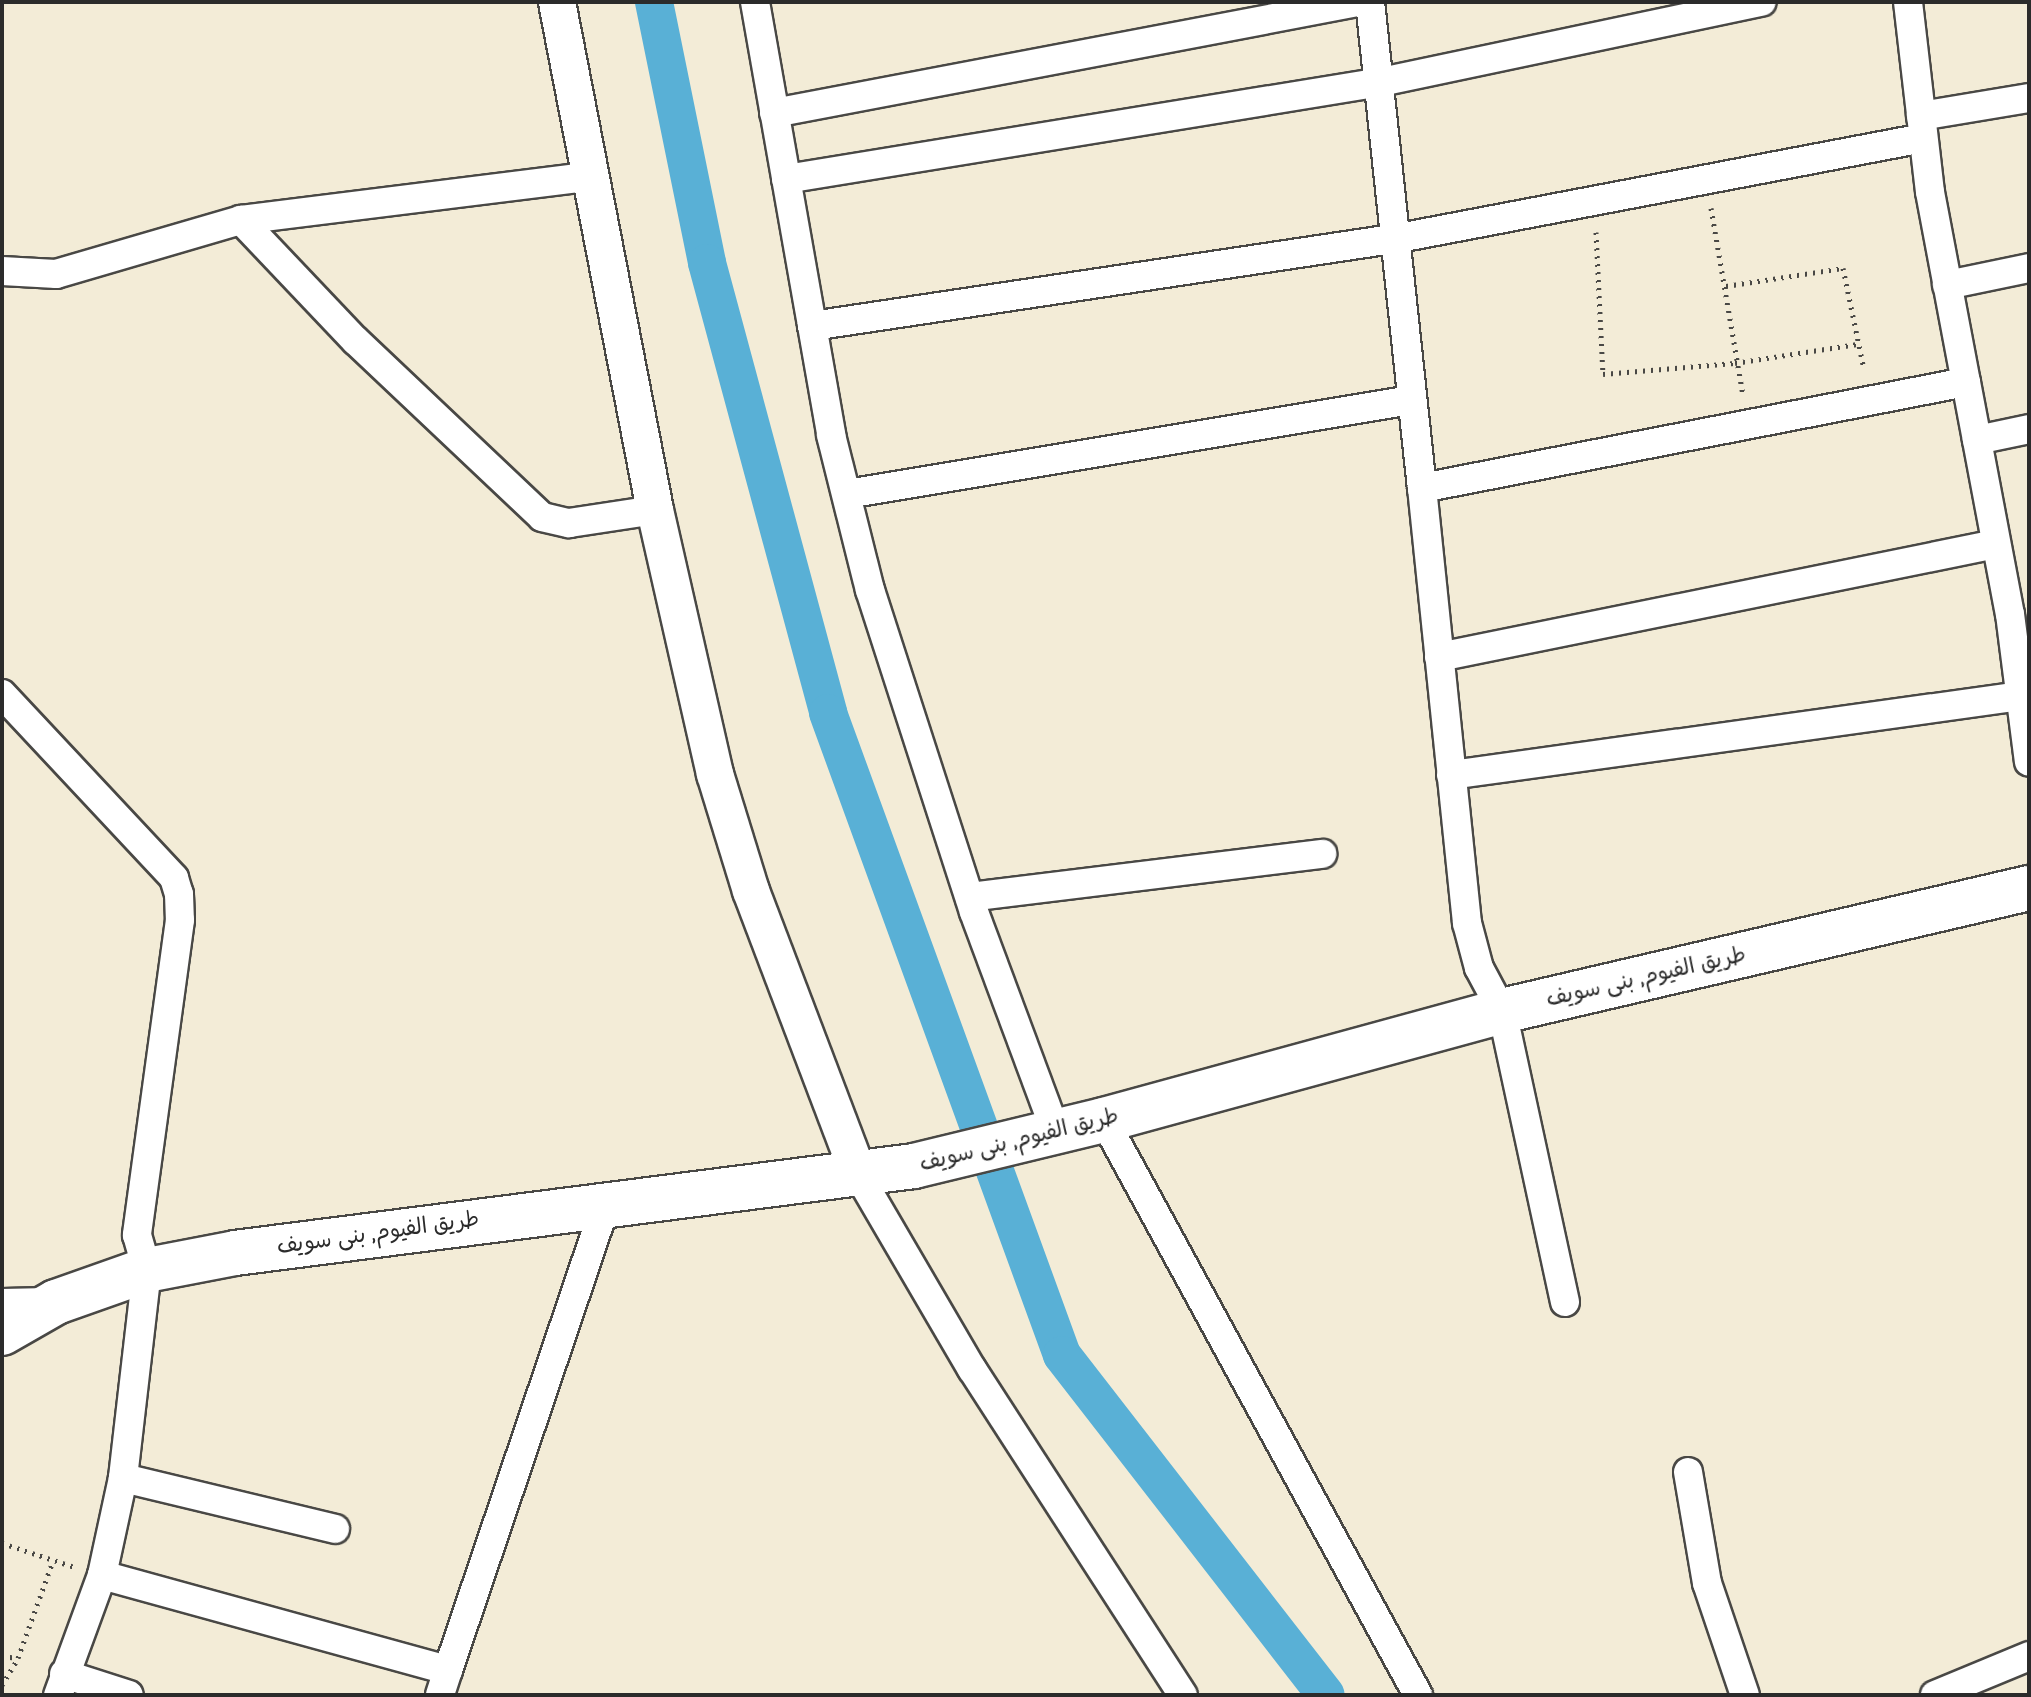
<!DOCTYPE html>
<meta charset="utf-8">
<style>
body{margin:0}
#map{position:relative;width:2031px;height:1697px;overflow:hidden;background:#f3ecd7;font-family:"Balsamiq Sans","Playpen Sans Arabic",sans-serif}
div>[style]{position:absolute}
.canal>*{height:38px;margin:-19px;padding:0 19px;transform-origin:19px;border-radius:19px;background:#59b0d6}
.path>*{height:5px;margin-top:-2.5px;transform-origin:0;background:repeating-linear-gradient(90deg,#494845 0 2px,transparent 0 8px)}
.roads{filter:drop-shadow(2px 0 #494845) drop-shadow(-2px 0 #494845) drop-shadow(0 2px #494845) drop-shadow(0 -2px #494845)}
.minor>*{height:28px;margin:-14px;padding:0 14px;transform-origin:14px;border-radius:14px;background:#fff}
.tertiary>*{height:36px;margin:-18px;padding:0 18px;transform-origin:18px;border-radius:18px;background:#fff}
.trunk>*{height:44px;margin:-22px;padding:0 22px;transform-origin:22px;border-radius:22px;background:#fff}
span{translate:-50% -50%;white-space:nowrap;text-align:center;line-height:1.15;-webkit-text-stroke:7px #fff;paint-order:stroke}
.street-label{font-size:22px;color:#2b2b2b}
.frame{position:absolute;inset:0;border:4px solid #2b2b2b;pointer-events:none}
</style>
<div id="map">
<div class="canal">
<i style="left:654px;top:2px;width:266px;rotate:78.5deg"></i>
<i style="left:707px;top:263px;width:466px;rotate:74.9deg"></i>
<i style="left:828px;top:713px;width:683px;rotate:69.97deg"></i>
<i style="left:1062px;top:1355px;width:430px;rotate:52.2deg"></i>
</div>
<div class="path">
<i style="left:1711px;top:208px;width:191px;rotate:80.3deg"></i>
<i style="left:1596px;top:232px;width:142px;rotate:87.2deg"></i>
<i style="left:1603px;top:374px;width:132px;rotate:-4.8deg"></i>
<i style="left:1735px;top:363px;width:124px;rotate:-8.8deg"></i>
<i style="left:1726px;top:286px;width:118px;rotate:-8.7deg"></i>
<i style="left:1843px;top:268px;width:103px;rotate:78.3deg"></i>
<i style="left:2px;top:1543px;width:76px;rotate:18.4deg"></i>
<i style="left:2px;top:1656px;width:16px;rotate:7deg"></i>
<i style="left:2px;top:1685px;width:31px;rotate:-59deg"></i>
<i style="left:18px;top:1658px;width:103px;rotate:-70.2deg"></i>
</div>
<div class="roads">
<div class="minor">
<i style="left:755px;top:2px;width:440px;rotate:80deg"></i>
<i style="left:831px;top:435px;width:160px;rotate:75.9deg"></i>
<i style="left:870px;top:590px;width:338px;rotate:72.1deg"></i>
<i style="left:974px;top:912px;width:235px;rotate:69.6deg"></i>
<i style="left:1370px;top:2px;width:489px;rotate:83.9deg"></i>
<i style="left:1908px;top:2px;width:191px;rotate:83.4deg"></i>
<i style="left:1930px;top:192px;width:193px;rotate:79.3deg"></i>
<i style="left:774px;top:113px;width:594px;rotate:-10.76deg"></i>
<i style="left:1921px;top:116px;width:109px;rotate:-9.5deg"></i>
<i style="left:786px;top:179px;width:603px;rotate:-9.26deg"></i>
<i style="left:1381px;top:82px;width:389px;rotate:-11.9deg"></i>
<i style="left:241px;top:220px;width:166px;rotate:46.5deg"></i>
<i style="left:355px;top:340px;width:257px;rotate:43.4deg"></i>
<i style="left:542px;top:517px;width:28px;rotate:13deg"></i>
<i style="left:569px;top:523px;width:87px;rotate:-8.6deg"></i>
<i style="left:2px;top:271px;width:54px;rotate:3.2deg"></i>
<i style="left:56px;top:274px;width:193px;rotate:-16.3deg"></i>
<i style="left:241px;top:220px;width:354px;rotate:-7.1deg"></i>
<i style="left:1947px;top:285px;width:84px;rotate:-11.7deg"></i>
<i style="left:812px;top:326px;width:594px;rotate:-8.53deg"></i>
<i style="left:1399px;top:238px;width:533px;rotate:-10.8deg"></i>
<i style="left:1977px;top:440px;width:53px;rotate:-11.9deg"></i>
<i style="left:847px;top:494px;width:572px;rotate:-9.46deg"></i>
<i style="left:1439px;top:657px;width:568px;rotate:-11.47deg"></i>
<i style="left:2px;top:694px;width:252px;rotate:46.9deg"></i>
<i style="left:174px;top:878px;width:17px;rotate:73deg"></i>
<i style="left:179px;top:894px;width:26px;rotate:88deg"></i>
<i style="left:180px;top:920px;width:318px;rotate:97.8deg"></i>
<i style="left:137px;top:1235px;width:36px;rotate:74deg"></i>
<i style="left:147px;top:1270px;width:209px;rotate:96.6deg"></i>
<i style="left:123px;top:1478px;width:99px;rotate:102.2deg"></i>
<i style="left:102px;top:1575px;width:128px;rotate:110.1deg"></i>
<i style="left:1451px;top:775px;width:574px;rotate:-7.9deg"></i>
<i style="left:970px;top:897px;width:355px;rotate:-7deg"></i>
<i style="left:1104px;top:1120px;width:655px;rotate:61.36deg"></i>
<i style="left:859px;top:1176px;width:224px;rotate:59.7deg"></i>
<i style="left:972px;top:1369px;width:388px;rotate:57.1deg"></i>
<i style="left:1565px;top:1302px;width:298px;rotate:-102.2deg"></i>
<i style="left:1502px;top:1011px;width:49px;rotate:-118.1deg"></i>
<i style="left:1479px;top:968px;width:47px;rotate:-104.9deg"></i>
<i style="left:1467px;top:923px;width:437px;rotate:-95.9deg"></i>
<i style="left:1422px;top:488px;width:554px;rotate:-11.03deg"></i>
<i style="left:1966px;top:382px;width:236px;rotate:79.3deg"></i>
<i style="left:2010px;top:614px;width:149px;rotate:82.7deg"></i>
<i style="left:2px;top:1303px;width:47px;rotate:-1.2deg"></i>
<i style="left:1688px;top:1472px;width:113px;rotate:80.3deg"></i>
<i style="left:1707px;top:1583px;width:118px;rotate:71.3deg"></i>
<i style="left:123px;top:1478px;width:218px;rotate:13.5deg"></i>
<i style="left:102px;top:1575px;width:359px;rotate:15.4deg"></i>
<i style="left:448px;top:1670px;width:26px;rotate:108deg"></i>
<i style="left:448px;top:1670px;width:493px;rotate:-71.3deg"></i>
<i style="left:64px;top:1674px;width:68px;rotate:17.9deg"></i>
<i style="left:1935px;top:1695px;width:102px;rotate:-22.5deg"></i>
</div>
<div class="tertiary">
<i style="left:557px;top:2px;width:517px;rotate:79.08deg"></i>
<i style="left:655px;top:510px;width:271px;rotate:77.2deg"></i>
<i style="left:715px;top:774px;width:122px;rotate:72.9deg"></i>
<i style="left:751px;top:891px;width:305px;rotate:69.2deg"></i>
</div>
<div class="trunk">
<i style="left:2px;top:1333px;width:62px;rotate:-29.9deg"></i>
<i style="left:56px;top:1302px;width:96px;rotate:-19.4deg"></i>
<i style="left:147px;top:1270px;width:90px;rotate:-10.9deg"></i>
<i style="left:235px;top:1253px;width:685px;rotate:-7.3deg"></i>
<i style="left:914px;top:1166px;width:195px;rotate:-13.6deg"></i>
<i style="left:1104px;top:1120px;width:413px;rotate:-15.3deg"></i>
<i style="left:1502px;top:1011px;width:541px;rotate:-13.14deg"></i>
</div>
</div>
<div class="street-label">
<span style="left:1646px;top:977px;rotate:-13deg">طريق الفيوم, بنى سويف</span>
<span style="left:1019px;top:1140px;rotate:-14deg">طريق الفيوم, بنى سويف</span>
<span style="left:378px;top:1233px;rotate:-8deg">طريق الفيوم, بنى سويف</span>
</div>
<div class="frame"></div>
</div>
